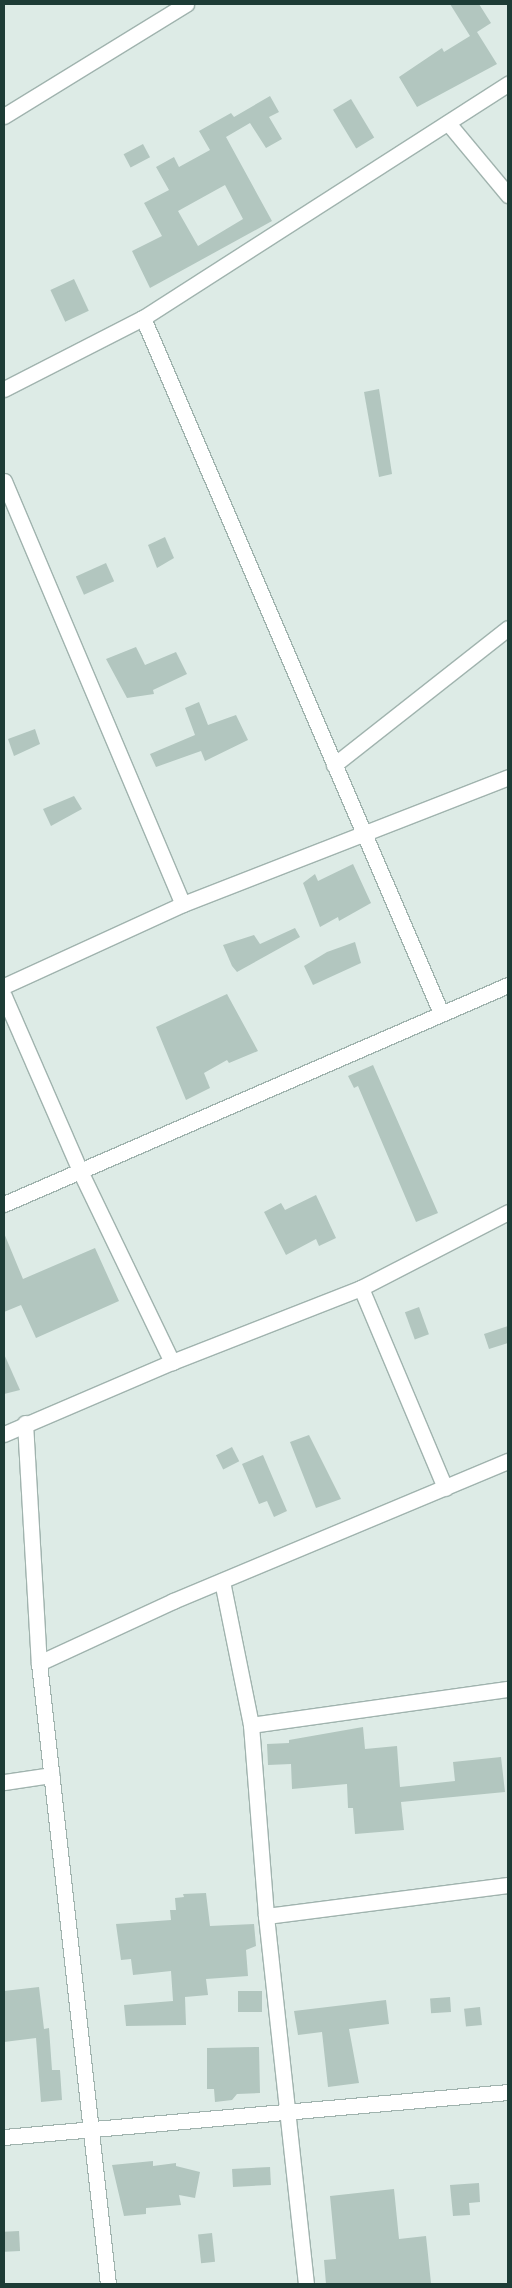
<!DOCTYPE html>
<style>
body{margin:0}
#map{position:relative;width:512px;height:2288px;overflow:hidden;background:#ddebe6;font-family:"Source Sans 3",sans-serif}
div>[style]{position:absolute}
.building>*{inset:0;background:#b2c6bf;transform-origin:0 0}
.roads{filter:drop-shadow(1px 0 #a0b3ae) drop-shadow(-1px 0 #a0b3ae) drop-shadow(0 1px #a0b3ae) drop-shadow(0 -1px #a0b3ae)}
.minor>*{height:15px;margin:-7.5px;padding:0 7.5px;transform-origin:7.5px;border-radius:7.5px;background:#fff}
span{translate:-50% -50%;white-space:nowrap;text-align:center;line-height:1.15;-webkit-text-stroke:4.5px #eef7f3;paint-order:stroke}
.frame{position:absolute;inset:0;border:5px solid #1d3c36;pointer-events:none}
</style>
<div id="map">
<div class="building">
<i style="clip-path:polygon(450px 4px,479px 4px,491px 23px,477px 32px,497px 64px,417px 107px,399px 77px,442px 48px,444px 52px,470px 36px)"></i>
<i style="clip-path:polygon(evenodd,270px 96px,279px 112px,269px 117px,282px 139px,266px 148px,250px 123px,226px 137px,272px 221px,150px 288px,132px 251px,162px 236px,144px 203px,169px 190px,156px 167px,174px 157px,179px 167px,210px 150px,199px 131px,231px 113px,234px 117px,270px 96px,225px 185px,243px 219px,198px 246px,178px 211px,225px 185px)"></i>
<i style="left:351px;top:99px;width:45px;height:21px;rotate:59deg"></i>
<i style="left:143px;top:144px;width:15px;height:22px;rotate:62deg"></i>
<i style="left:74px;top:279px;width:35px;height:26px;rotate:65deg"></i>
<i style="clip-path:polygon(379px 389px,392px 474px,379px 477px,364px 392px)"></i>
<i style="clip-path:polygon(165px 537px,174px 558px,157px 568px,148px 545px)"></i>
<i style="left:106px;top:563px;width:20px;height:33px;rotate:66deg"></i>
<i style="clip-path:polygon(136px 647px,145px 665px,176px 652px,187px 674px,153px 690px,154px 694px,127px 698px,106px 659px)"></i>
<i style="clip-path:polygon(199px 702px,208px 725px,236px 715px,248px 740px,205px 761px,201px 751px,156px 767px,150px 754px,195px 735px,185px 708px)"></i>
<i style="clip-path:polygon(35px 729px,40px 744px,14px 756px,8px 739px)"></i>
<i style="clip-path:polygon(74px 796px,82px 809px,51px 826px,43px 809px)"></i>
<i style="clip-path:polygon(353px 864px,371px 903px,339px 921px,338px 917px,320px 927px,303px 883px,315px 874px,318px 881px)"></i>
<i style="clip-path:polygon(295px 928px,300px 937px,237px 972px,232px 966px,223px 945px,254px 935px,260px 944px)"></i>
<i style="clip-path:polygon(355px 942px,361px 963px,313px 985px,304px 966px,327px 952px)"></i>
<i style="clip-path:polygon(227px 994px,258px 1051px,229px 1063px,227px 1060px,204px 1073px,210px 1088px,186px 1100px,156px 1027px)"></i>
<i style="clip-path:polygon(373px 1065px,438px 1213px,416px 1222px,358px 1086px,354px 1088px,348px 1076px)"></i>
<i style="clip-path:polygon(316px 1195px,336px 1238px,319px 1246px,316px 1239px,286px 1255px,264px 1212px,281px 1203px,285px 1210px)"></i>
<i style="clip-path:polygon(4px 1233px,23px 1279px,95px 1248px,119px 1301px,36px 1338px,21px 1305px,4px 1312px)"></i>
<i style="left:419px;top:1307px;width:29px;height:15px;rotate:70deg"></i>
<i style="clip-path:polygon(508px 1326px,508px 1343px,489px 1349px,484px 1334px)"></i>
<i style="clip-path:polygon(4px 1354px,20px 1390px,4px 1394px)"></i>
<i style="clip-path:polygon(309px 1435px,341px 1499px,316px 1508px,290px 1442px)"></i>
<i style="left:232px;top:1447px;width:16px;height:18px;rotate:63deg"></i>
<i style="clip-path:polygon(263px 1455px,287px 1511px,274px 1517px,267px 1501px,259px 1504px,242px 1464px)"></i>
<i style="clip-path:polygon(363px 1727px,365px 1749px,397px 1746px,400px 1787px,455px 1781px,453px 1762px,501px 1757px,505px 1792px,401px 1802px,404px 1830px,355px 1834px,353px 1808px,348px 1808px,347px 1784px,292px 1789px,291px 1764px,268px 1765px,267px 1744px,289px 1743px,289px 1740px)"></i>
<i style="clip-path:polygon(206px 1893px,210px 1926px,254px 1924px,256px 1946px,246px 1950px,248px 1976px,206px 1979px,208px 1995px,185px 1997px,186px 2025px,126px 2026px,124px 2005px,173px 2001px,171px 1971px,133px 1975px,131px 1959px,121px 1960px,116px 1924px,171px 1920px,170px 1910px,176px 1910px,175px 1898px,184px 1897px,183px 1894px)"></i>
<i style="clip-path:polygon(39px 1987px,44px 2029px,49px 2028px,52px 2070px,60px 2070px,62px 2100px,41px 2102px,36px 2038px,4px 2042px,4px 1991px)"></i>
<i style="left:262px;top:1991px;width:21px;height:24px;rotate:90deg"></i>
<i style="left:450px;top:1997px;width:15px;height:20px;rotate:86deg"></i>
<i style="clip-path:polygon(386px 2000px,389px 2024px,349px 2029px,359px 2083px,328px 2087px,322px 2032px,298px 2035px,294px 2011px)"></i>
<i style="left:480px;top:2007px;width:18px;height:16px;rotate:84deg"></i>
<i style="clip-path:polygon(259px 2047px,260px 2093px,237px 2094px,232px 2100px,215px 2102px,214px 2089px,207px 2089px,207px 2048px)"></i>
<i style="clip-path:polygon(153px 2161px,153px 2166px,176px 2163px,176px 2166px,200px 2172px,195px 2198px,179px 2195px,181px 2205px,146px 2208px,146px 2214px,124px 2216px,112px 2165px)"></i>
<i style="left:270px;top:2167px;width:18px;height:38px;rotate:87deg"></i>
<i style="clip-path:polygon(479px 2183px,480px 2202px,469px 2203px,470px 2215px,453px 2216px,450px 2185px)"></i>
<i style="clip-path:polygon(394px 2189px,399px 2239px,426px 2236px,431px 2283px,326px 2284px,324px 2260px,336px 2259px,330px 2196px)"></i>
<i style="left:19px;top:2231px;width:20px;height:15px;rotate:87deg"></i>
<i style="left:212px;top:2233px;width:29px;height:14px;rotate:84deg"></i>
</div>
<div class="roads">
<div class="minor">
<i style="left:4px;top:116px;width:214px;rotate:-31.6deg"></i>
<i style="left:448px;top:123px;width:94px;rotate:50.2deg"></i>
<i style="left:143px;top:318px;width:756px;rotate:66.79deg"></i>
<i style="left:4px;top:389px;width:156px;rotate:-27.1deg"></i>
<i style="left:143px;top:318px;width:434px;rotate:-32.7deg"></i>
<i style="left:4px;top:481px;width:459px;rotate:67.1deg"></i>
<i style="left:334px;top:765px;width:221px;rotate:-38.2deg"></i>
<i style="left:4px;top:986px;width:197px;rotate:-24.6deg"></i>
<i style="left:183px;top:904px;width:349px;rotate:-21.3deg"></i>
<i style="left:4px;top:996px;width:193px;rotate:66.5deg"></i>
<i style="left:81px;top:1173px;width:210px;rotate:64.3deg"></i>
<i style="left:4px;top:1204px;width:550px;rotate:-23.49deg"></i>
<i style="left:361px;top:1288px;width:217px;rotate:67.2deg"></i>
<i style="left:25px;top:1423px;width:240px;rotate:86.7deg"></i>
<i style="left:39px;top:1663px;width:625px;rotate:83.66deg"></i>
<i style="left:4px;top:1434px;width:183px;rotate:-23.2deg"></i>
<i style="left:172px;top:1362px;width:203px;rotate:-21.4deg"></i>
<i style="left:361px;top:1288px;width:165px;rotate:-27.3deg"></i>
<i style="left:222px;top:1581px;width:147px;rotate:78.6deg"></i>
<i style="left:251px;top:1725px;width:192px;rotate:85.5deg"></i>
<i style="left:266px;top:1916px;width:370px;rotate:83.8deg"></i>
<i style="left:39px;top:1663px;width:148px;rotate:-24.8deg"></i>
<i style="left:173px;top:1601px;width:363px;rotate:-22.7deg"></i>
<i style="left:251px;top:1725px;width:260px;rotate:-8deg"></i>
<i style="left:4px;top:1782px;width:48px;rotate:-8.5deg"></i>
<i style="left:266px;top:1916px;width:244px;rotate:-7.3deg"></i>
<i style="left:4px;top:2137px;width:506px;rotate:-5.1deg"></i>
</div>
</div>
<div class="frame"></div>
</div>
